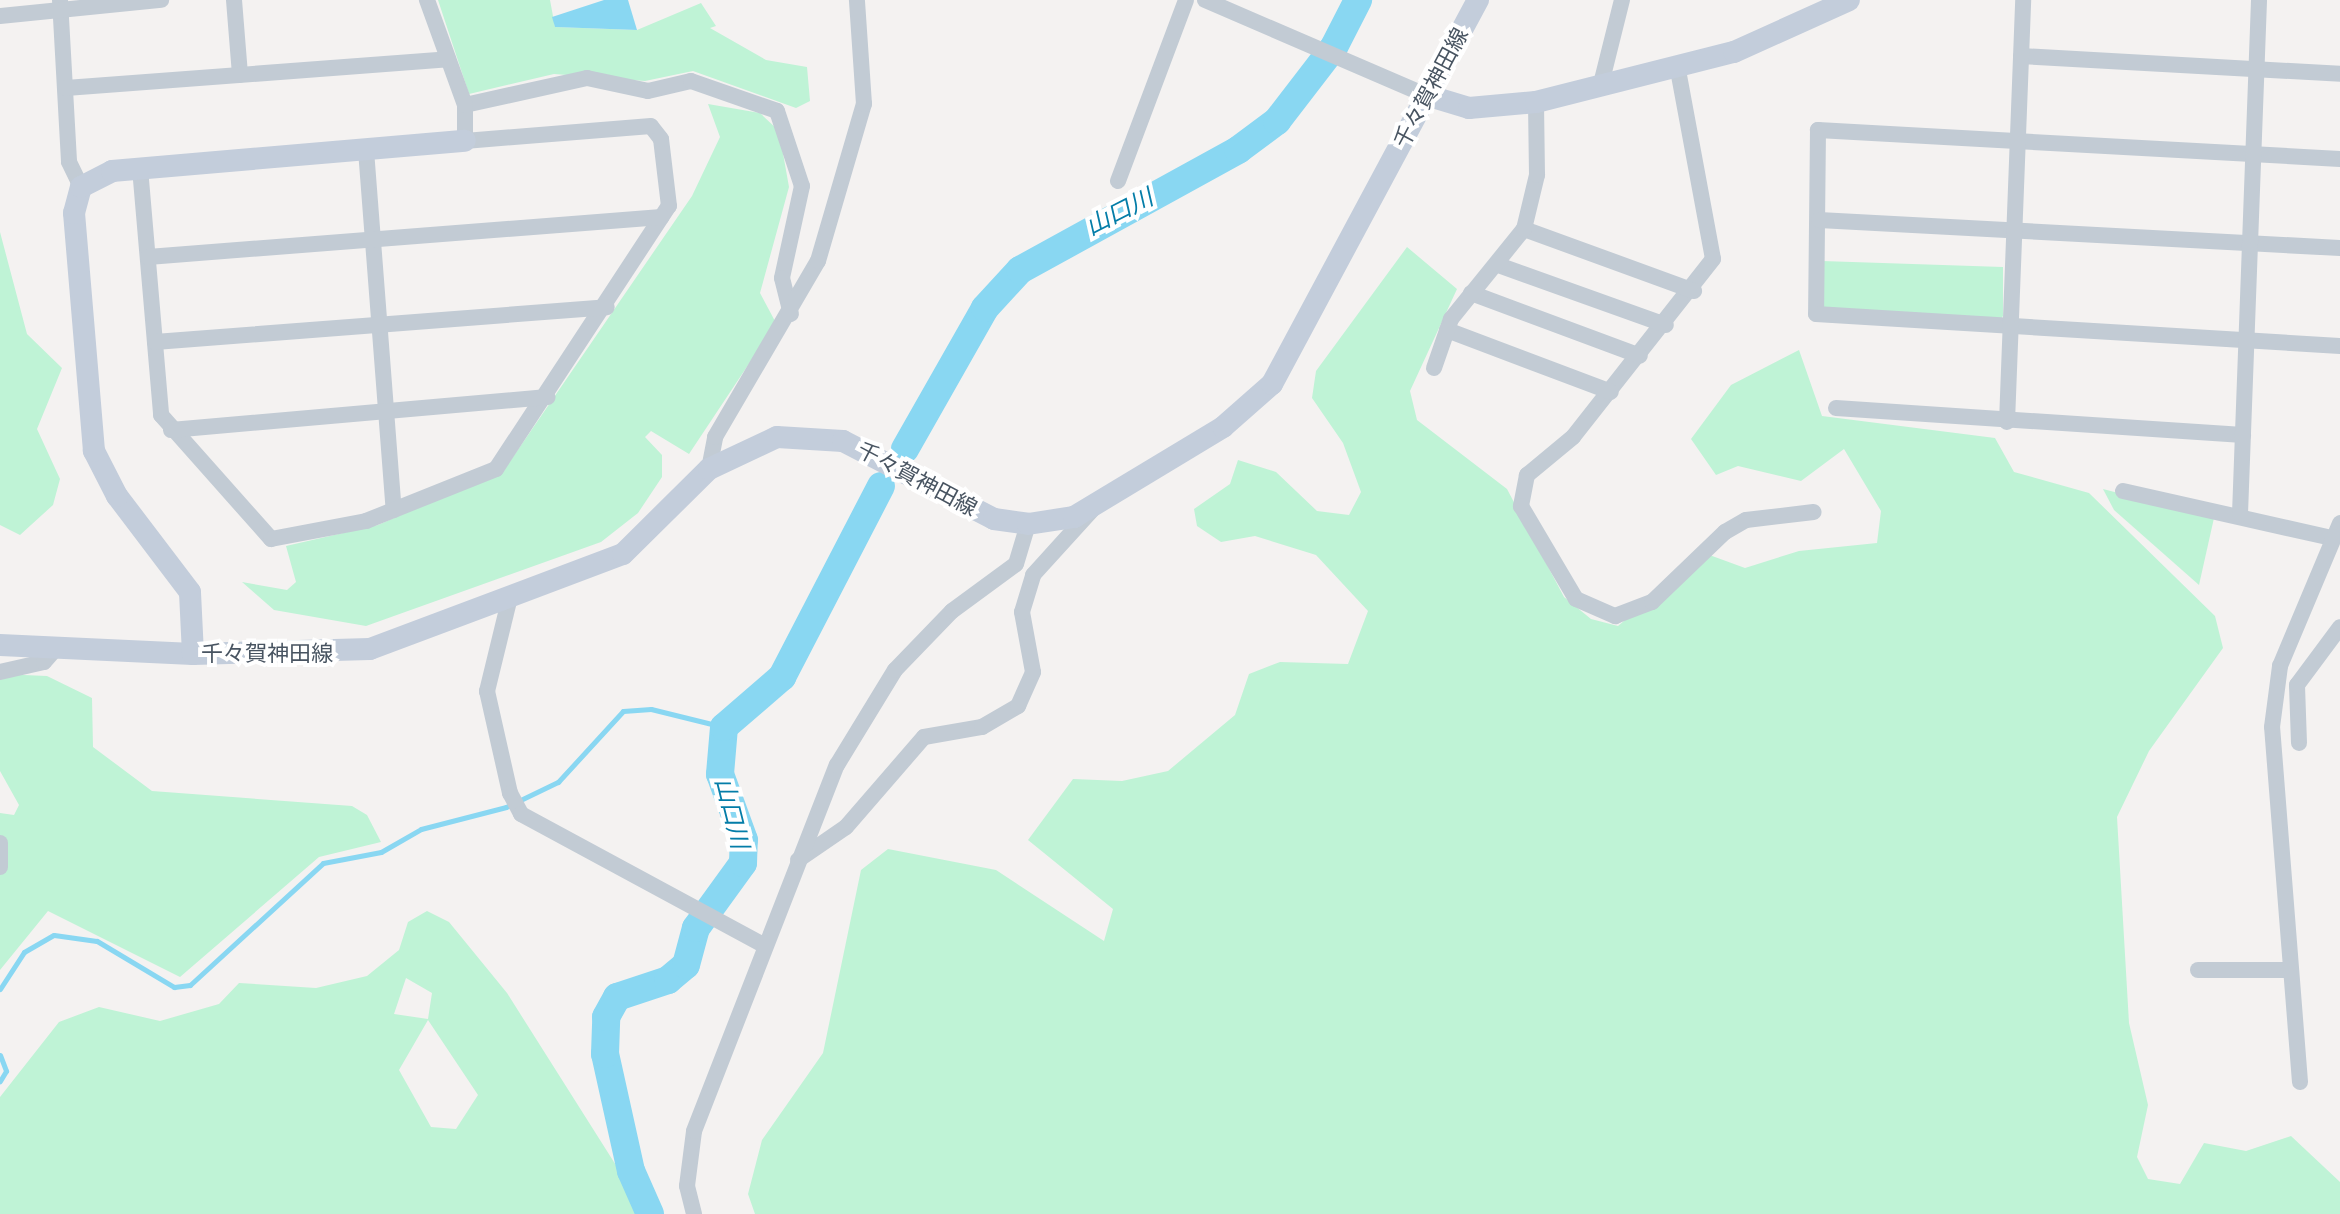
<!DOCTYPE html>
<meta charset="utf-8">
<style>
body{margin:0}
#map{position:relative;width:2340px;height:1214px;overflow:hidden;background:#f4f2f1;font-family:Poppins,"Noto Sans JP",sans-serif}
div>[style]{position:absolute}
.green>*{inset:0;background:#bff3d6}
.water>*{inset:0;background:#89d7f2}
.stream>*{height:5px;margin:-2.5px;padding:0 2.5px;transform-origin:2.5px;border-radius:2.5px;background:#89d7f2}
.river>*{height:28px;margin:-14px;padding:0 14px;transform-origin:14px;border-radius:14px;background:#89d7f2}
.street>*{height:16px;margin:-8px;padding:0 8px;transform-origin:8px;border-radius:8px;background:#c2cbd4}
.secondary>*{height:22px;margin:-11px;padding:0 11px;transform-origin:11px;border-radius:11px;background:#c3cddb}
span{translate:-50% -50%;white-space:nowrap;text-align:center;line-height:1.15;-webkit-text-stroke:8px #fff;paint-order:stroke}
.street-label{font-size:22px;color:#485461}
.water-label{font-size:24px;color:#047da8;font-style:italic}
</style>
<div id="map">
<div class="green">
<i style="clip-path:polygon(438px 0,550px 0,555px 27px,637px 30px,701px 3px,716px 26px,710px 28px,766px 60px,807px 67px,810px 101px,796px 108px,693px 71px,645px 81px,554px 74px,469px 94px)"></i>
<i style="clip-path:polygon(708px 104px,760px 113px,779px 131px,789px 187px,760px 293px,776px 323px,689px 454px,651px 431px,645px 437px,662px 455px,662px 477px,638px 513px,601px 542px,366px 626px,274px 610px,242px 582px,287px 590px,296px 582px,286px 546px,378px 525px,504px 470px,692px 196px,720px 137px)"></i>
<i style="clip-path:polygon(0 232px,27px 334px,62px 368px,37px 429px,60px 479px,53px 505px,20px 535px,0 525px)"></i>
<i style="clip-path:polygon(1407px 247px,1457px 289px,1410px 391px,1417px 420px,1507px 489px,1564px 597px,1591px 619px,1618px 626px,1704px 553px,1745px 568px,1799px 551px,1877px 543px,1881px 511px,1844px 449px,1801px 481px,1738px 466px,1716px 475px,1691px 439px,1731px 385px,1799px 350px,1822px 416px,1995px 438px,2014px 472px,2089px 493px,2215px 616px,2223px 648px,2149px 751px,2117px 817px,2129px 1023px,2148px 1105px,2137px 1157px,2148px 1179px,2180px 1184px,2204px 1143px,2246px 1151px,2291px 1136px,2340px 1182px,2340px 1214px,755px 1214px,748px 1194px,762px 1140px,823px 1053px,861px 870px,888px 849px,996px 870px,1104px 941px,1113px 909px,1028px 840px,1073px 779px,1122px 781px,1168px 771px,1235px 715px,1249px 674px,1280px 662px,1348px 664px,1368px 611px,1316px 555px,1255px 536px,1221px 542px,1197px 526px,1194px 509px,1230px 484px,1238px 460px,1276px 472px,1317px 511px,1349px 515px,1361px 492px,1343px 443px,1312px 398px,1316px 371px)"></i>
<i style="clip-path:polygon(1822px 261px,2003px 267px,2003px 316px,1999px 322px,1824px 310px)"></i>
<i style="clip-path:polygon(2103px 489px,2214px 518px,2199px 585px,2114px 510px)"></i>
<i style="clip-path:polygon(0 674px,47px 676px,92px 698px,93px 747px,152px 791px,352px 806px,367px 815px,381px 842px,319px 857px,180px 977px,48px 911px,0 970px,0 813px,14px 815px,19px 805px,0 771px)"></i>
<i style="clip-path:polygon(evenodd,427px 911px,449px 922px,507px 993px,619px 1170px,636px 1214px,0 1214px,0 1097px,59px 1022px,99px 1007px,160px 1021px,219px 1004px,239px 983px,316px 988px,367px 976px,399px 950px,408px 922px,427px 911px,406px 978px,432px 993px,428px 1019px,394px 1014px,406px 978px,427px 911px,428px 1020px,478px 1095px,456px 1129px,431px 1127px,399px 1070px,428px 1020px)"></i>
</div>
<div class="water">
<i style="clip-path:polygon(604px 0,628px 0,637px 30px,555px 27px,552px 17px)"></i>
</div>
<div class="stream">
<i style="left:0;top:989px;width:44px;rotate:-57deg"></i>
<i style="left:24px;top:952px;width:34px;rotate:-30deg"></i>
<i style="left:54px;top:935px;width:43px;rotate:7.9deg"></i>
<i style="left:97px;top:941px;width:90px;rotate:30.9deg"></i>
<i style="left:174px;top:987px;width:16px;rotate:-7deg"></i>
<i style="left:190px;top:985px;width:180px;rotate:-42.5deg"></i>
<i style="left:323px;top:863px;width:59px;rotate:-10.7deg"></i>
<i style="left:381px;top:852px;width:46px;rotate:-29.9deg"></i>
<i style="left:421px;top:829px;width:88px;rotate:-14.5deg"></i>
<i style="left:506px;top:807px;width:58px;rotate:-25.7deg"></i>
<i style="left:558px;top:782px;width:96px;rotate:-47.5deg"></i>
<i style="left:623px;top:711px;width:28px;rotate:-4deg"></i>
<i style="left:651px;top:709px;width:75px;rotate:13.9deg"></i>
<i style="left:0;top:1055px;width:17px;rotate:69deg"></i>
<i style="left:6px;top:1071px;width:12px;rotate:121deg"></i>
</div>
<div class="river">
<i style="left:905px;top:449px;width:162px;rotate:-60.4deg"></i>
<i style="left:985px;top:308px;width:52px;rotate:-47.4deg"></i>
<i style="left:1020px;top:270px;width:249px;rotate:-28.8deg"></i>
<i style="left:1238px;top:150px;width:49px;rotate:-36.6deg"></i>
<i style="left:1277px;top:121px;width:93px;rotate:-52.4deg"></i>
<i style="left:1334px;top:47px;width:53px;rotate:-62.9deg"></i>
<i style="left:650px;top:1214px;width:47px;rotate:-113.8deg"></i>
<i style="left:631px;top:1171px;width:120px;rotate:-102.5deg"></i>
<i style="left:605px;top:1054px;width:37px;rotate:-88deg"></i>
<i style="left:606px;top:1017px;width:23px;rotate:-61deg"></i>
<i style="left:617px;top:997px;width:54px;rotate:-18.4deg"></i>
<i style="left:668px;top:980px;width:23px;rotate:-40deg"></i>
<i style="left:686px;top:965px;width:38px;rotate:-75deg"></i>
<i style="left:696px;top:928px;width:80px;rotate:-54.1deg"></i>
<i style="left:743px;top:863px;width:23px;rotate:-88deg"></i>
<i style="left:744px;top:840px;width:70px;rotate:-110deg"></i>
<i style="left:720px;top:774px;width:47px;rotate:-85.1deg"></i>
<i style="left:724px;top:727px;width:77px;rotate:-40.8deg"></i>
<i style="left:782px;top:677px;width:215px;rotate:-62.6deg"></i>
</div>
<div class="street">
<i style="left:60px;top:0;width:162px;rotate:86.8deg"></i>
<i style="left:69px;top:162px;width:28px;rotate:64deg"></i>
<i style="left:234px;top:0;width:75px;rotate:85.4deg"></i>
<i style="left:1205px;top:0;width:241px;rotate:23.3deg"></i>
<i style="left:0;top:16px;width:162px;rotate:-5.7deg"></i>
<i style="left:2021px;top:56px;width:320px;rotate:3.2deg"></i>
<i style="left:1678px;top:70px;width:192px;rotate:79.5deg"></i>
<i style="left:1713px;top:259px;width:226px;rotate:128.2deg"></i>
<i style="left:1573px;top:437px;width:60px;rotate:140.4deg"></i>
<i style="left:1527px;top:475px;width:32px;rotate:101deg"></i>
<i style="left:1521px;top:506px;width:108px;rotate:59.4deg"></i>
<i style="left:1576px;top:599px;width:43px;rotate:23.6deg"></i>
<i style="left:1615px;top:616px;width:40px;rotate:-21deg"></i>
<i style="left:1652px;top:602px;width:101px;rotate:-43.8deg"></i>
<i style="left:1725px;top:532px;width:24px;rotate:-30deg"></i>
<i style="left:1746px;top:520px;width:68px;rotate:-6.7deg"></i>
<i style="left:66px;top:88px;width:383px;rotate:-4.3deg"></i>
<i style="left:1600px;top:88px;width:91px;rotate:-76deg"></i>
<i style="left:465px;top:105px;width:125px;rotate:-12.5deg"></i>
<i style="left:587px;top:78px;width:62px;rotate:12deg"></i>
<i style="left:648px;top:91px;width:44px;rotate:-13.1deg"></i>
<i style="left:691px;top:81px;width:91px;rotate:19.2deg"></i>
<i style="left:777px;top:111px;width:79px;rotate:71.6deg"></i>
<i style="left:802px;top:186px;width:94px;rotate:102.3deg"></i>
<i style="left:782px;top:278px;width:37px;rotate:76deg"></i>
<i style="left:366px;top:150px;width:361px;rotate:85.6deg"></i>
<i style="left:2340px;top:159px;width:523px;rotate:-176.82deg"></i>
<i style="left:1818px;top:130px;width:184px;rotate:90.6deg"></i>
<i style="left:1816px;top:314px;width:525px;rotate:3.49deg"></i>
<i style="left:140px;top:168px;width:248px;rotate:85.1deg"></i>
<i style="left:161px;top:415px;width:166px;rotate:48.4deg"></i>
<i style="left:271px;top:539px;width:97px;rotate:-10.7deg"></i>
<i style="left:366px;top:521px;width:140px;rotate:-21.8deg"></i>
<i style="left:496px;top:469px;width:315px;rotate:-56.7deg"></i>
<i style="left:669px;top:206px;width:67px;rotate:-96.8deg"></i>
<i style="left:661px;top:139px;width:16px;rotate:-128deg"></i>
<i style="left:651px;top:126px;width:187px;rotate:175.4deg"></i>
<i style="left:465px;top:141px;width:36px;rotate:-90deg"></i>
<i style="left:465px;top:105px;width:112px;rotate:-109.9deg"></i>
<i style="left:1118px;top:181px;width:193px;rotate:-69.4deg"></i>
<i style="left:1819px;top:220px;width:522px;rotate:3.08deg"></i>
<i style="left:1524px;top:229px;width:181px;rotate:20deg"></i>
<i style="left:148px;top:257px;width:515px;rotate:-4.46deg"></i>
<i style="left:1501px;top:266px;width:175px;rotate:19.7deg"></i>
<i style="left:1471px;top:293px;width:180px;rotate:20.4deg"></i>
<i style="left:1447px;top:330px;width:175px;rotate:20.7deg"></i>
<i style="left:155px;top:342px;width:453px;rotate:-4.4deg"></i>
<i style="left:1434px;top:368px;width:52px;rotate:-70.9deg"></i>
<i style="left:1451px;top:319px;width:116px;rotate:-51deg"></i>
<i style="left:1524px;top:229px;width:56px;rotate:-76.5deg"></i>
<i style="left:1537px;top:175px;width:73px;rotate:-90.8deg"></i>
<i style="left:1836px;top:408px;width:408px;rotate:3.8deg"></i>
<i style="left:2007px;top:422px;width:422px;rotate:-87.8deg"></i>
<i style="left:171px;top:430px;width:378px;rotate:-5deg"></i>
<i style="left:709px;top:469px;width:33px;rotate:-79deg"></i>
<i style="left:715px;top:437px;width:204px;rotate:-59.7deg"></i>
<i style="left:818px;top:261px;width:164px;rotate:-73.7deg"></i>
<i style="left:864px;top:104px;width:104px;rotate:-93.9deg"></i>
<i style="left:2123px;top:491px;width:214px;rotate:12.7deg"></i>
<i style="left:2240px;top:514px;width:514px;rotate:-87.88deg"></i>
<i style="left:509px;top:601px;width:93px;rotate:103.7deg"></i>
<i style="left:487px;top:691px;width:105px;rotate:77.3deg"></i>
<i style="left:510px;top:793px;width:24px;rotate:62deg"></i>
<i style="left:521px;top:814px;width:275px;rotate:28.4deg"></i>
<i style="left:0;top:672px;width:45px;rotate:-12.8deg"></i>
<i style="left:44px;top:662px;width:20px;rotate:-49deg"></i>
<i style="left:2299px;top:743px;width:58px;rotate:-92deg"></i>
<i style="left:2297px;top:685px;width:72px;rotate:-53.4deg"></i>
<i style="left:0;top:843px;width:24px;rotate:90deg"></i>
<i style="left:798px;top:860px;width:58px;rotate:-34.5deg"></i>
<i style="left:846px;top:827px;width:119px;rotate:-49.1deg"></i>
<i style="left:924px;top:737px;width:59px;rotate:-9.8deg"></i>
<i style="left:982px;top:727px;width:42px;rotate:-30.3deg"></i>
<i style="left:1018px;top:706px;width:37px;rotate:-66deg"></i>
<i style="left:1033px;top:672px;width:61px;rotate:-100.4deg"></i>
<i style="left:1022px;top:612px;width:39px;rotate:-73deg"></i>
<i style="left:1033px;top:575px;width:88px;rotate:-47.8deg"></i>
<i style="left:2198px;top:970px;width:88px"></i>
<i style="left:2300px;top:1082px;width:356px;rotate:-94.5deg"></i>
<i style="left:2272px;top:727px;width:62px;rotate:-82.5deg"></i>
<i style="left:2280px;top:666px;width:155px;rotate:-67.2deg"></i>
<i style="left:694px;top:1214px;width:29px;rotate:-104deg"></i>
<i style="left:687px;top:1186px;width:55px;rotate:-82.7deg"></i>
<i style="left:694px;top:1131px;width:393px;rotate:-68.7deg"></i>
<i style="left:837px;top:765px;width:111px;rotate:-58.6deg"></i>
<i style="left:895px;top:670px;width:82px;rotate:-46deg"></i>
<i style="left:952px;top:611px;width:79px;rotate:-36.3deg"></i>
<i style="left:1016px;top:564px;width:42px;rotate:-73.3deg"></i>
</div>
<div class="secondary">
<i style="left:1426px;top:95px;width:45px;rotate:16.8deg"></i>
<i style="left:1469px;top:108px;width:67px;rotate:-5.1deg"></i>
<i style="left:1536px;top:102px;width:204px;rotate:-14.2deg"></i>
<i style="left:1734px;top:52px;width:126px;rotate:-24.3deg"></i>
<i style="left:0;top:645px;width:193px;rotate:2.7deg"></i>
<i style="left:193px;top:654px;width:177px;rotate:-1.6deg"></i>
<i style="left:370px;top:649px;width:270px;rotate:-20.6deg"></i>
<i style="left:623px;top:554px;width:121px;rotate:-44.7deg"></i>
<i style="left:709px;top:469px;width:75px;rotate:-25.2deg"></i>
<i style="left:777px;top:437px;width:66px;rotate:3.5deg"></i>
<i style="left:843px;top:441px;width:170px;rotate:27.3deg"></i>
<i style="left:994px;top:519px;width:34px;rotate:8deg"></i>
<i style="left:1028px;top:524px;width:47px;rotate:-8.7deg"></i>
<i style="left:1074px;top:517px;width:174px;rotate:-31.1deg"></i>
<i style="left:1223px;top:427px;width:65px;rotate:-41.3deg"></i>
<i style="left:1272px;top:384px;width:436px;rotate:-61.8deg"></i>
<i style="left:193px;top:654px;width:62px;rotate:-92.8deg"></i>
<i style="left:190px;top:592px;width:121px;rotate:-127.2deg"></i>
<i style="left:117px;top:496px;width:51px;rotate:-117.1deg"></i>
<i style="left:94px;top:451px;width:239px;rotate:-94.8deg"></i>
<i style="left:74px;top:213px;width:27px;rotate:-75deg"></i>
<i style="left:81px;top:187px;width:35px;rotate:-27deg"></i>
<i style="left:112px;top:171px;width:354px;rotate:-4.9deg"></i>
</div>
<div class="street-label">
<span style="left:1431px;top:88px;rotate:-62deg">千々賀神田線</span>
<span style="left:917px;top:479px;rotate:28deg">千々賀神田線</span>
<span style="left:267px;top:654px">千々賀神田線</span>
</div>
<div class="water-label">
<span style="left:1119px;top:212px;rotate:-27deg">山口川</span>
<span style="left:732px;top:813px;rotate:76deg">山口川</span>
</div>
</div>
